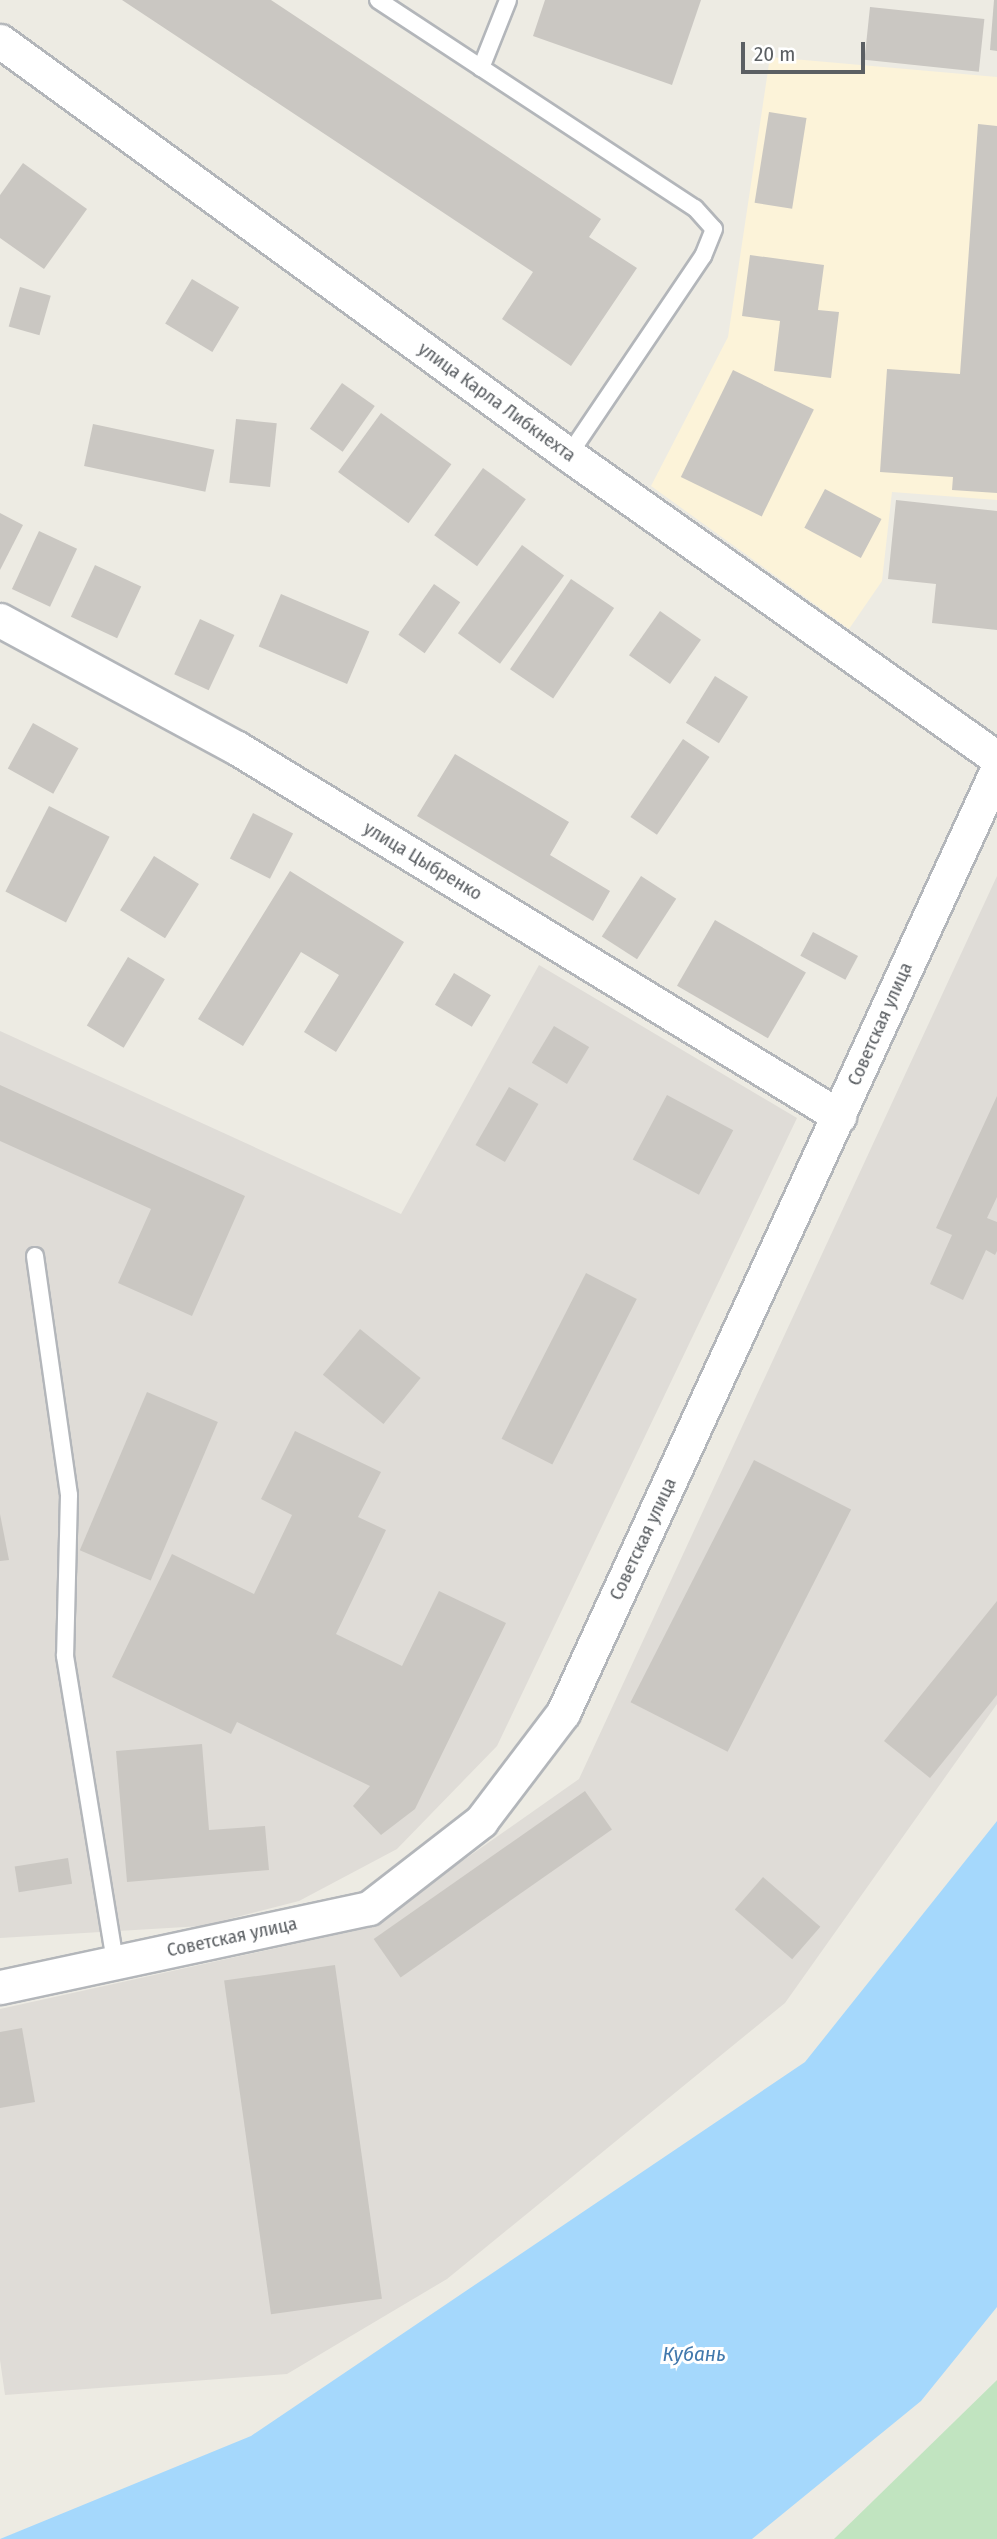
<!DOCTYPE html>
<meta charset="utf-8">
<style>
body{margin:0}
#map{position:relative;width:997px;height:2539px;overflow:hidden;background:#edebe3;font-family:"Fira Sans Condensed",sans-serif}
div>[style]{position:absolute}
.commercial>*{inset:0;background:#fcf3d9}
.industrial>*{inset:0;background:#dfdcd7}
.green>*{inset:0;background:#c1e4c0}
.water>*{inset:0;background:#a5d8fc}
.building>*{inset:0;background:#cac7c2;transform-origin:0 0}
.roads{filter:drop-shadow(2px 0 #b3b6ba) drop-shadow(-2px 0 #b3b6ba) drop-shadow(0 2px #b3b6ba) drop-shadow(0 -2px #b3b6ba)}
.lane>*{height:16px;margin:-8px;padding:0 8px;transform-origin:8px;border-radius:8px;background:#fff}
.street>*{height:33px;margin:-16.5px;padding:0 16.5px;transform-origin:16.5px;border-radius:16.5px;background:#fff}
span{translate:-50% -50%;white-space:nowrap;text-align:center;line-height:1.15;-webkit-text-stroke:6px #fff;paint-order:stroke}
.street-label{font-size:19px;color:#5b5f63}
.water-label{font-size:21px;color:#4279ad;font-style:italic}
.scale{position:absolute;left:741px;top:42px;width:124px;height:32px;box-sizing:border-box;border:4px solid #5b5f63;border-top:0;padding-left:9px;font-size:21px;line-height:24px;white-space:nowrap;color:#5b5f63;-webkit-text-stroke:5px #fff;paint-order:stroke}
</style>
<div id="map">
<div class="commercial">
<i style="clip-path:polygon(770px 57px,997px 77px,997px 500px,892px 492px,882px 581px,849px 629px,651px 486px,728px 337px)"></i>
</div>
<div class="industrial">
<i style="clip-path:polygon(997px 876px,997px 1704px,785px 2003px,447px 2279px,287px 2374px,5px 2395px,0 2360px,0 2009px,367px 1928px,579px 1779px)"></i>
<i style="clip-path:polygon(539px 965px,797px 1118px,497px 1746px,397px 1849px,299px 1901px,202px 1926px,0 1938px,0 1031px,401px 1214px)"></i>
</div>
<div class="green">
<i style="clip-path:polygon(997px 2380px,997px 2539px,834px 2539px)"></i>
</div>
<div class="water">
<i style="clip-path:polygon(997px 1821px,997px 2307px,921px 2401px,752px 2539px,0 2539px,251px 2436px,805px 2062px)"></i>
</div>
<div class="building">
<i style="clip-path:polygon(122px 0,271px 0,601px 219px,589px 237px,637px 268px,571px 366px,502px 319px,533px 272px)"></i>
<i style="clip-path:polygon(545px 0,701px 0,672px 85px,533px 36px)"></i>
<i style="clip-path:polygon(994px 0,997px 0,997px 51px,990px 50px)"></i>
<i style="left:870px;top:7px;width:115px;height:53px;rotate:6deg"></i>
<i style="left:769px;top:112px;width:38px;height:92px;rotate:9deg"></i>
<i style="clip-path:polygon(978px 124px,997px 126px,997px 493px,952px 490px,953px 477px,880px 472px,887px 369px,960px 374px)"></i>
<i style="clip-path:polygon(23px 163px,87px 209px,44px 269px,0 238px,0 195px)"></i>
<i style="clip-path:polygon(750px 255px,824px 265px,818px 310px,839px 312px,831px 378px,774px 371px,780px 321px,742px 316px)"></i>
<i style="left:192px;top:279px;width:55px;height:52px;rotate:31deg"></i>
<i style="left:20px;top:287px;width:32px;height:41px;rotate:16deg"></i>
<i style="left:733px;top:370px;width:90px;height:119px;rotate:26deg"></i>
<i style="left:342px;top:383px;width:40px;height:56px;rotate:35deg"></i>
<i style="left:381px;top:413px;width:87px;height:73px;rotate:36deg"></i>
<i style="left:236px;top:419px;width:41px;height:64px;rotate:6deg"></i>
<i style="left:93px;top:424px;width:124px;height:43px;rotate:12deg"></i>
<i style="left:483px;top:468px;width:53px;height:83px;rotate:36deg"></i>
<i style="left:825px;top:489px;width:64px;height:44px;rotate:28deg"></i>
<i style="clip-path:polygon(896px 500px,997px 511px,997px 630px,932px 623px,936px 584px,888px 579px)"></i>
<i style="clip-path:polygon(0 513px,23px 525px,0 570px)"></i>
<i style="left:39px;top:531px;width:42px;height:64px;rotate:25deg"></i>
<i style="left:522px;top:545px;width:52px;height:109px;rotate:36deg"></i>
<i style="left:95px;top:565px;width:51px;height:57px;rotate:25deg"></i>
<i style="left:571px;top:579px;width:52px;height:109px;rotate:34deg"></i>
<i style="left:434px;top:584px;width:32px;height:62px;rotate:35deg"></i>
<i style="left:281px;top:594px;width:96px;height:57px;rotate:23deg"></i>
<i style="left:660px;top:611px;width:50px;height:54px;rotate:35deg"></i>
<i style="left:200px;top:619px;width:38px;height:61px;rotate:25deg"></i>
<i style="left:715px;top:676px;width:39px;height:55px;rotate:32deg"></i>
<i style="left:33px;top:723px;width:52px;height:52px;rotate:29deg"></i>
<i style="left:683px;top:739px;width:32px;height:94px;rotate:34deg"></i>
<i style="clip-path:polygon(455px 754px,569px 822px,550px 855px,610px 891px,593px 921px,417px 816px)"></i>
<i style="left:49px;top:806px;width:68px;height:96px;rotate:27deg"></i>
<i style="left:253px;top:813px;width:45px;height:51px;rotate:27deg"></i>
<i style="left:154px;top:856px;width:53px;height:64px;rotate:32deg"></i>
<i style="clip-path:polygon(290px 871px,404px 942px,336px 1052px,304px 1032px,339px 975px,301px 952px,243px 1046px,198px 1019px)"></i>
<i style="left:641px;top:876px;width:42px;height:72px;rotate:33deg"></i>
<i style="left:715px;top:920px;width:105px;height:76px;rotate:30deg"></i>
<i style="left:813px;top:932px;width:51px;height:27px;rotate:28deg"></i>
<i style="left:128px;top:957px;width:43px;height:80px;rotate:31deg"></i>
<i style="left:454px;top:973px;width:43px;height:37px;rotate:31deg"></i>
<i style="left:554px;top:1026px;width:41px;height:43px;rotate:31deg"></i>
<i style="clip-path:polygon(0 1085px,245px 1196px,192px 1316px,118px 1283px,151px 1209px,0 1141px)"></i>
<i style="left:509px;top:1087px;width:34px;height:67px;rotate:30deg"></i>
<i style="left:667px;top:1095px;width:75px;height:73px;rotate:28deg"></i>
<i style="clip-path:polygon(997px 1096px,997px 1197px,987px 1218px,997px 1222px,997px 1251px,995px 1255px,986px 1250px,963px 1300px,930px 1284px,952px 1235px,936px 1228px)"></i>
<i style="left:586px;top:1273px;width:57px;height:186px;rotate:27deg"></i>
<i style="left:360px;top:1329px;width:78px;height:59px;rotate:39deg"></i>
<i style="left:147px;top:1392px;width:77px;height:172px;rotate:23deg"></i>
<i style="clip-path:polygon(295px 1431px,381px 1472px,358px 1517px,386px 1530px,336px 1634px,402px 1666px,439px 1591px,506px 1623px,415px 1809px,381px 1835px,353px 1806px,370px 1786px,237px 1722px,231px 1734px,112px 1677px,172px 1554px,254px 1594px,292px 1515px,261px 1499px)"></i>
<i style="left:754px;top:1460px;width:109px;height:272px;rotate:27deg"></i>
<i style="clip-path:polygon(0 1514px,9px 1560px,0 1561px)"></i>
<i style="clip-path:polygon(997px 1601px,997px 1695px,930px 1778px,884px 1741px)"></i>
<i style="clip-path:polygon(202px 1744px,209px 1830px,265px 1826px,269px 1870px,127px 1882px,116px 1751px)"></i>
<i style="left:585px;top:1791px;width:47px;height:258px;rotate:55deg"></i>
<i style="left:68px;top:1858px;width:26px;height:54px;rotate:81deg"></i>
<i style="left:763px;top:1877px;width:76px;height:43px;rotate:41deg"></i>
<i style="left:335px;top:1965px;width:337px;height:112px;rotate:82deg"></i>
<i style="clip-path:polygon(22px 2028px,35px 2102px,0 2108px,0 2032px)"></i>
</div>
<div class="roads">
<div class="lane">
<i style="left:378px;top:0;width:379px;rotate:33.3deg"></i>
<i style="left:695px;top:208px;width:28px;rotate:48deg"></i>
<i style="left:714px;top:229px;width:29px;rotate:112deg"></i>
<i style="left:703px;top:256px;width:240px;rotate:124deg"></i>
<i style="left:481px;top:68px;width:73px;rotate:-68.3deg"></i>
<i style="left:35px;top:1256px;width:241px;rotate:81.9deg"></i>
<i style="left:69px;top:1495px;width:161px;rotate:91.4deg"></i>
<i style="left:65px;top:1656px;width:310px;rotate:80.7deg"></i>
</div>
<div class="street">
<i style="left:0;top:41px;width:704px;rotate:36.04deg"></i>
<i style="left:569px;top:455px;width:524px;rotate:35.3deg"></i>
<i style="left:0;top:620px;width:269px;rotate:28.4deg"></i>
<i style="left:237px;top:748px;width:706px;rotate:31.44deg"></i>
<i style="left:0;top:1987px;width:377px;rotate:-12.1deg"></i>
<i style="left:369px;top:1908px;width:142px;rotate:-37.8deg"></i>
<i style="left:481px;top:1821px;width:136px;rotate:-52.8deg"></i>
<i style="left:563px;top:1713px;width:1038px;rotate:-65.29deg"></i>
</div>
</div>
<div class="street-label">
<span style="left:497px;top:402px;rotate:36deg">улица Карла Либкнехта</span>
<span style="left:423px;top:861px;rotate:31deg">улица Цыбренко</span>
<span style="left:880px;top:1024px;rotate:-66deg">Советская улица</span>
<span style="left:643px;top:1539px;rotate:-65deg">Советская улица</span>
<span style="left:232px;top:1937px;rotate:-12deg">Советская улица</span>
</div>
<div class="water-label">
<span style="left:694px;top:2354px">Кубань</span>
</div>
<div class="scale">20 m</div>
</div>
